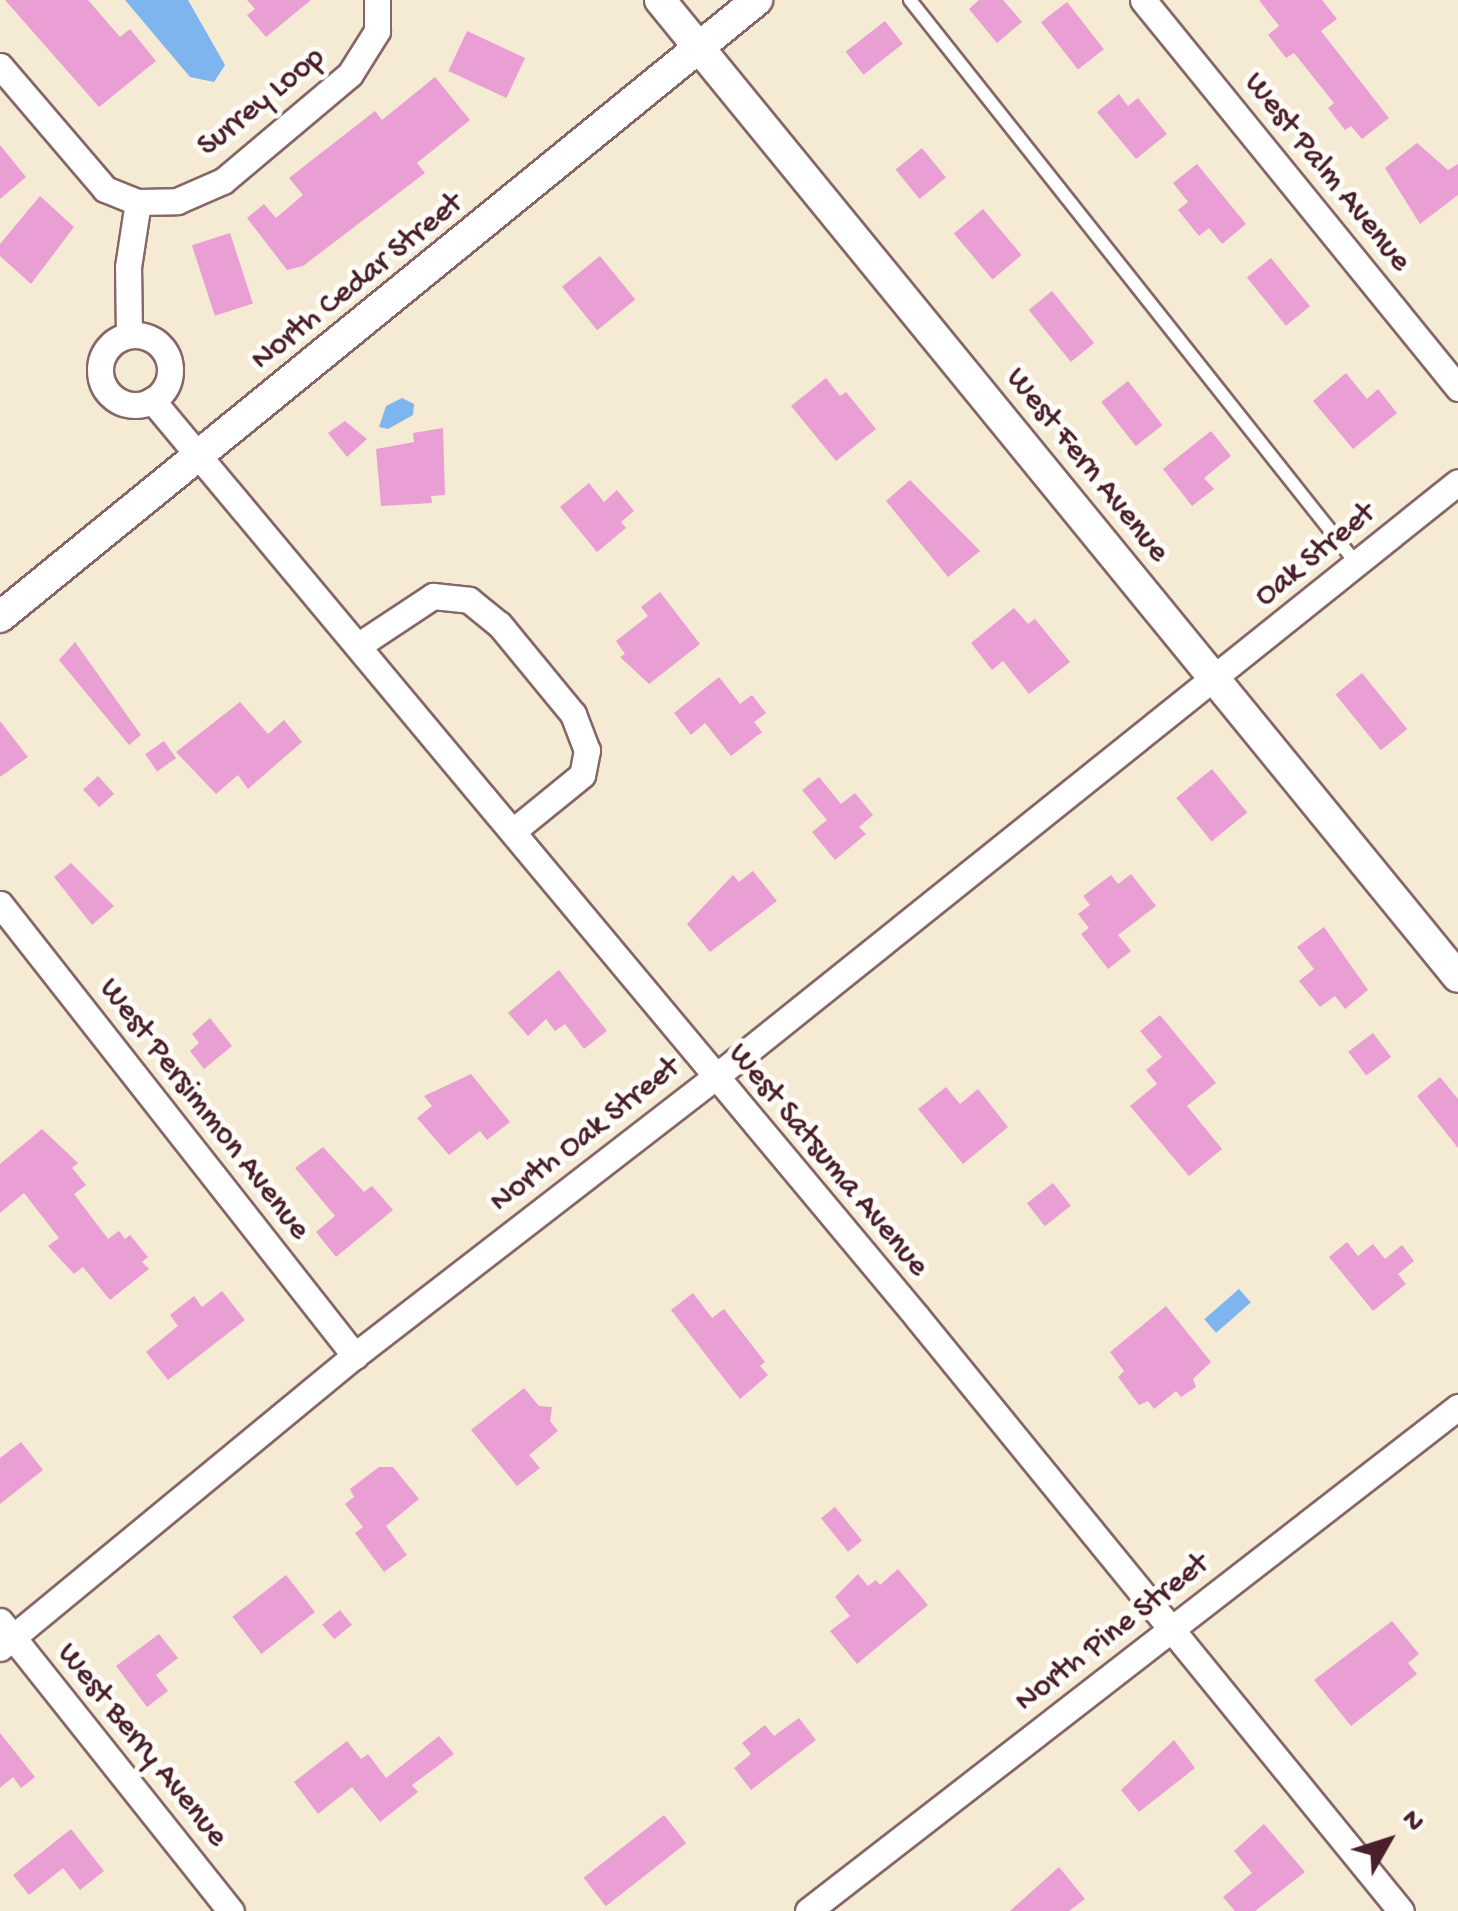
<!DOCTYPE html>
<style>
body{margin:0}
#map{position:relative;width:1458px;height:1911px;overflow:hidden;background:#f5ead4;font-family:"Gochi Hand",sans-serif}
div>[style]{position:absolute}
.water>*{inset:0;background:#7fb5ee;transform-origin:0 0}
.building>*{inset:0;background:#e99fd3;transform-origin:0 0}
.roads{filter:drop-shadow(2px 0 #866666) drop-shadow(-2px 0 #866666) drop-shadow(0 2px #866666) drop-shadow(0 -2px #866666)}
.service>*{height:12px;margin:-6px;padding:0 6px;transform-origin:6px;border-radius:6px;background:#fff}
.minor>*{height:25px;margin:-12.5px;padding:0 12.5px;transform-origin:12.5px;border-radius:12.5px;background:#fff}
.minor>.ring{margin:-12.5px;padding:0;box-sizing:content-box;background:none;border:25px solid #fff;border-radius:50%}
.tertiary>*{height:30px;margin:-15px;padding:0 15px;transform-origin:15px;border-radius:15px;background:#fff}
span{translate:-50% -50%;white-space:nowrap;text-align:center;line-height:1.15;-webkit-text-stroke:10px #fdfcf7;paint-order:stroke}
.street-label{font-size:32px;color:#4a1f2b}
.north{position:absolute;left:1338px;top:1791px;width:100px;height:100px;-webkit-text-stroke:8px #fdfcf7;paint-order:stroke;rotate:51deg;font-size:28px;font-weight:700;line-height:40px;text-align:center;color:#4a1f2b}
.north::after{content:'';display:block;margin:auto;width:35px;height:45px;background:#4a1f2b;clip-path:polygon(50% 0,100% 100%,50% 72%,0 100%)}
</style>
<div id="map">
<div class="water">
<i style="clip-path:polygon(125px 0,188px 0,225px 65px,214px 82px,190px 77px)"></i>
<i style="clip-path:polygon(402px 398px,414px 404px,413px 415px,388px 429px,379px 427px,386px 406px)"></i>
<i style="left:1239px;top:1289px;width:18px;height:46px;rotate:49deg"></i>
</div>
<div class="building">
<i style="clip-path:polygon(5px 0,88px 0,120px 37px,130px 29px,156px 61px,99px 107px)"></i>
<i style="clip-path:polygon(247px 0,311px 0,266px 37px,247px 15px,255px 9px)"></i>
<i style="clip-path:polygon(979px 0,1003px 0,1022px 22px,997px 43px,969px 9px)"></i>
<i style="clip-path:polygon(1259px 0,1322px 0,1337px 19px,1321px 31px,1389px 118px,1362px 139px,1351px 126px,1345px 130px,1328px 108px,1334px 103px,1294px 53px,1286px 58px,1268px 35px,1279px 26px)"></i>
<i style="left:1067px;top:2px;width:60px;height:33px;rotate:52deg"></i>
<i style="left:885px;top:21px;width:29px;height:50px;rotate:52deg"></i>
<i style="left:467px;top:31px;width:64px;height:44px;rotate:25deg"></i>
<i style="clip-path:polygon(435px 77px,470px 120px,417px 163px,425px 173px,303px 266px,287px 270px,247px 218px,264px 204px,276px 218px,303px 195px,289px 178px,375px 111px,382px 120px)"></i>
<i style="clip-path:polygon(1119px 94px,1128px 106px,1138px 98px,1167px 134px,1136px 159px,1097px 112px)"></i>
<i style="clip-path:polygon(1417px 143px,1448px 170px,1458px 164px,1458px 195px,1420px 224px,1385px 168px)"></i>
<i style="clip-path:polygon(0 145px,26px 177px,0 199px)"></i>
<i style="left:922px;top:148px;width:38px;height:34px;rotate:51deg"></i>
<i style="clip-path:polygon(1197px 164px,1246px 224px,1222px 244px,1209px 228px,1199px 236px,1178px 210px,1188px 202px,1173px 183px)"></i>
<i style="clip-path:polygon(40px 196px,74px 227px,31px 284px,0 256px,0 244px)"></i>
<i style="left:983px;top:209px;width:60px;height:38px;rotate:50deg"></i>
<i style="left:230px;top:233px;width:74px;height:40px;rotate:72deg"></i>
<i style="left:600px;top:256px;width:56px;height:49px;rotate:51deg"></i>
<i style="left:1271px;top:258px;width:62px;height:31px;rotate:51deg"></i>
<i style="left:1052px;top:291px;width:67px;height:30px;rotate:51deg"></i>
<i style="clip-path:polygon(1346px 373px,1367px 399px,1378px 389px,1397px 413px,1353px 449px,1313px 401px)"></i>
<i style="clip-path:polygon(826px 378px,840px 396px,846px 392px,876px 429px,836px 461px,791px 406px)"></i>
<i style="left:1128px;top:381px;width:56px;height:34px;rotate:52deg"></i>
<i style="clip-path:polygon(345px 421px,367px 439px,347px 457px,328px 433px)"></i>
<i style="clip-path:polygon(443px 428px,445px 495px,431px 496px,432px 503px,381px 506px,376px 449px,414px 442px,413px 433px)"></i>
<i style="clip-path:polygon(1211px 431px,1231px 456px,1204px 478px,1214px 489px,1192px 506px,1163px 469px)"></i>
<i style="clip-path:polygon(910px 480px,980px 551px,948px 577px,886px 501px)"></i>
<i style="clip-path:polygon(589px 483px,604px 502px,617px 490px,634px 511px,621px 522px,626px 528px,597px 552px,560px 507px)"></i>
<i style="clip-path:polygon(660px 592px,700px 644px,649px 684px,620px 657px,625px 654px,616px 641px,648px 616px,641px 607px)"></i>
<i style="clip-path:polygon(1014px 608px,1028px 624px,1035px 619px,1070px 662px,1029px 694px,1003px 661px,992px 670px,971px 643px)"></i>
<i style="clip-path:polygon(75px 642px,141px 735px,129px 745px,59px 660px)"></i>
<i style="left:1362px;top:673px;width:72px;height:34px;rotate:51deg"></i>
<i style="clip-path:polygon(719px 677px,740px 704px,752px 695px,766px 713px,754px 722px,762px 732px,731px 756px,705px 723px,691px 735px,674px 713px)"></i>
<i style="clip-path:polygon(240px 702px,268px 734px,284px 720px,302px 742px,248px 789px,238px 775px,216px 794px,176px 752px)"></i>
<i style="clip-path:polygon(0 721px,28px 757px,0 777px)"></i>
<i style="left:164px;top:741px;width:21px;height:23px;rotate:55deg"></i>
<i style="left:1212px;top:769px;width:56px;height:46px;rotate:51deg"></i>
<i style="left:98px;top:776px;width:24px;height:20px;rotate:48deg"></i>
<i style="clip-path:polygon(819px 777px,841px 804px,855px 793px,873px 815px,859px 827px,866px 834px,835px 860px,812px 832px,827px 820px,802px 790px)"></i>
<i style="clip-path:polygon(71px 863px,114px 906px,92px 925px,54px 877px)"></i>
<i style="clip-path:polygon(753px 871px,777px 901px,710px 952px,687px 924px,733px 875px,739px 882px)"></i>
<i style="clip-path:polygon(1131px 874px,1156px 906px,1118px 935px,1131px 951px,1108px 969px,1081px 934px,1089px 928px,1078px 914px,1090px 905px,1083px 896px,1111px 875px,1118px 884px)"></i>
<i style="clip-path:polygon(1324px 927px,1368px 990px,1345px 1009px,1335px 996px,1320px 1007px,1299px 981px,1314px 969px,1297px 947px)"></i>
<i style="clip-path:polygon(559px 970px,607px 1031px,584px 1049px,565px 1024px,555px 1031px,546px 1019px,528px 1036px,508px 1013px)"></i>
<i style="clip-path:polygon(1160px 1015px,1216px 1083px,1187px 1106px,1222px 1149px,1189px 1176px,1130px 1106px,1157px 1084px,1146px 1070px,1162px 1057px,1140px 1031px)"></i>
<i style="clip-path:polygon(210px 1018px,232px 1046px,204px 1069px,190px 1051px,199px 1043px,192px 1034px)"></i>
<i style="left:1373px;top:1033px;width:30px;height:31px;rotate:53deg"></i>
<i style="clip-path:polygon(471px 1074px,510px 1122px,487px 1140px,480px 1131px,449px 1155px,417px 1118px,432px 1106px,424px 1096px)"></i>
<i style="clip-path:polygon(1440px 1077px,1458px 1099px,1458px 1148px,1417px 1096px)"></i>
<i style="clip-path:polygon(946px 1087px,960px 1104px,978px 1089px,1008px 1127px,963px 1164px,918px 1109px)"></i>
<i style="clip-path:polygon(42px 1129px,78px 1163px,72px 1168px,86px 1185px,74px 1194px,108px 1239px,119px 1231px,125px 1239px,130px 1235px,148px 1257px,142px 1262px,149px 1269px,110px 1300px,83px 1267px,74px 1274px,48px 1246px,59px 1238px,24px 1193px,0 1213px,0 1164px)"></i>
<i style="clip-path:polygon(323px 1147px,364px 1192px,372px 1186px,393px 1210px,336px 1257px,316px 1232px,335px 1216px,295px 1168px)"></i>
<i style="left:1053px;top:1183px;width:29px;height:33px;rotate:52deg"></i>
<i style="clip-path:polygon(1347px 1242px,1358px 1256px,1373px 1244px,1385px 1259px,1402px 1245px,1414px 1261px,1398px 1274px,1406px 1284px,1373px 1311px,1329px 1257px)"></i>
<i style="clip-path:polygon(222px 1291px,245px 1320px,168px 1380px,146px 1352px,178px 1326px,170px 1315px,194px 1296px,202px 1307px)"></i>
<i style="clip-path:polygon(693px 1293px,712px 1318px,724px 1309px,765px 1362px,760px 1366px,768px 1375px,740px 1399px,671px 1310px)"></i>
<i style="clip-path:polygon(1166px 1306px,1211px 1362px,1193px 1379px,1196px 1387px,1181px 1397px,1176px 1391px,1154px 1409px,1148px 1401px,1139px 1405px,1118px 1377px,1124px 1371px,1110px 1352px)"></i>
<i style="clip-path:polygon(524px 1388px,539px 1406px,552px 1407px,550px 1421px,558px 1431px,529px 1455px,540px 1468px,517px 1486px,471px 1430px)"></i>
<i style="clip-path:polygon(21px 1442px,43px 1470px,0 1504px,0 1458px)"></i>
<i style="clip-path:polygon(379px 1467px,393px 1467px,419px 1499px,386px 1526px,407px 1555px,384px 1572px,355px 1533px,363px 1527px,345px 1504px,354px 1497px,350px 1489px)"></i>
<i style="left:835px;top:1507px;width:43px;height:18px;rotate:51deg"></i>
<i style="clip-path:polygon(898px 1569px,928px 1605px,857px 1664px,830px 1631px,850px 1616px,835px 1597px,858px 1574px,868px 1586px,876px 1580px,880px 1585px)"></i>
<i style="left:286px;top:1575px;width:47px;height:68px;rotate:52deg"></i>
<i style="left:340px;top:1610px;width:19px;height:23px;rotate:51deg"></i>
<i style="clip-path:polygon(1392px 1621px,1419px 1654px,1408px 1663px,1417px 1674px,1351px 1726px,1314px 1680px)"></i>
<i style="clip-path:polygon(159px 1634px,178px 1658px,156px 1675px,168px 1691px,147px 1707px,116px 1666px)"></i>
<i style="clip-path:polygon(799px 1718px,816px 1740px,751px 1790px,734px 1768px,751px 1754px,742px 1743px,765px 1725px,774px 1736px)"></i>
<i style="clip-path:polygon(0 1733px,35px 1777px,21px 1788px,13px 1777px,0 1788px)"></i>
<i style="clip-path:polygon(439px 1736px,454px 1754px,412px 1785px,418px 1792px,380px 1822px,352px 1787px,318px 1814px,294px 1782px,347px 1741px,361px 1759px,368px 1754px,386px 1778px)"></i>
<i style="clip-path:polygon(1174px 1740px,1195px 1768px,1139px 1812px,1121px 1790px)"></i>
<i style="left:664px;top:1815px;width:36px;height:102px;rotate:52deg"></i>
<i style="clip-path:polygon(1264px 1824px,1305px 1872px,1255px 1911px,1235px 1911px,1223px 1897px,1252px 1873px,1234px 1851px)"></i>
<i style="clip-path:polygon(71px 1829px,104px 1871px,80px 1890px,63px 1868px,29px 1895px,13px 1875px)"></i>
<i style="clip-path:polygon(1059px 1867px,1085px 1899px,1069px 1911px,1010px 1911px)"></i>
</div>
<div class="roads">
<div class="service">
<i style="left:910px;top:0;width:718px;rotate:51.61deg"></i>
</div>
<div class="minor">
<i style="left:1143px;top:0;width:500px;rotate:50.9deg"></i>
<i style="left:0;top:66px;width:162px;rotate:49.5deg"></i>
<i style="left:105px;top:189px;width:35px;rotate:22deg"></i>
<i style="left:138px;top:202px;width:39px;rotate:-1deg"></i>
<i style="left:177px;top:201px;width:50px;rotate:-23.5deg"></i>
<i style="left:223px;top:181px;width:166px;rotate:-40.1deg"></i>
<i style="left:350px;top:74px;width:51px;rotate:-57.9deg"></i>
<i style="left:377px;top:31px;width:31px;rotate:-90deg"></i>
<i style="left:129px;top:335px;width:68px;rotate:-90.8deg"></i>
<i style="left:128px;top:267px;width:66px;rotate:-81.3deg"></i>
<i class="ring" style="left:100px;top:335px;width:45px;height:45px"></i>
<i style="left:152px;top:400px;width:1194px;rotate:50.16deg"></i>
<i style="left:917px;top:1317px;width:766px;rotate:50.83deg"></i>
<i style="left:359px;top:645px;width:89px;rotate:-33.5deg"></i>
<i style="left:433px;top:596px;width:36px;rotate:6deg"></i>
<i style="left:469px;top:600px;width:38px;rotate:39deg"></i>
<i style="left:499px;top:624px;width:117px;rotate:50.6deg"></i>
<i style="left:573px;top:714px;width:39px;rotate:69deg"></i>
<i style="left:587px;top:750px;width:25px;rotate:101deg"></i>
<i style="left:582px;top:775px;width:89px;rotate:140.9deg"></i>
<i style="left:0;top:904px;width:575px;rotate:51.85deg"></i>
<i style="left:0;top:1621px;width:371px;rotate:51.5deg"></i>
<i style="left:0;top:1648px;width:469px;rotate:-39.5deg"></i>
<i style="left:362px;top:1350px;width:445px;rotate:-37.7deg"></i>
<i style="left:714px;top:1078px;width:953px;rotate:-38.7deg"></i>
<i style="left:808px;top:1911px;width:823px;rotate:-37.79deg"></i>
</div>
<div class="tertiary">
<i style="left:660px;top:0;width:1261px;rotate:50.76deg"></i>
<i style="left:0;top:617px;width:977px;rotate:-39.18deg"></i>
</div>
</div>
<div class="street-label">
<span style="left:262px;top:103px;rotate:-39deg">Surrey Loop</span>
<span style="left:1326px;top:173px;rotate:51deg">West Palm Avenue</span>
<span style="left:358px;top:283px;rotate:-39deg">North Cedar Street</span>
<span style="left:1086px;top:466px;rotate:51deg">West Fern Avenue</span>
<span style="left:1316px;top:556px;rotate:-39deg">Oak Street</span>
<span style="left:203px;top:1110px;rotate:52deg">West Persimmon Avenue</span>
<span style="left:586px;top:1136px;rotate:-38deg">North Oak Street</span>
<span style="left:827px;top:1161px;rotate:50deg">West Satsuma Avenue</span>
<span style="left:1113px;top:1634px;rotate:-38deg">North Pine Street</span>
<span style="left:141px;top:1746px;rotate:51deg">West Berry Avenue</span>
</div>
<div class="north">N</div>
</div>
